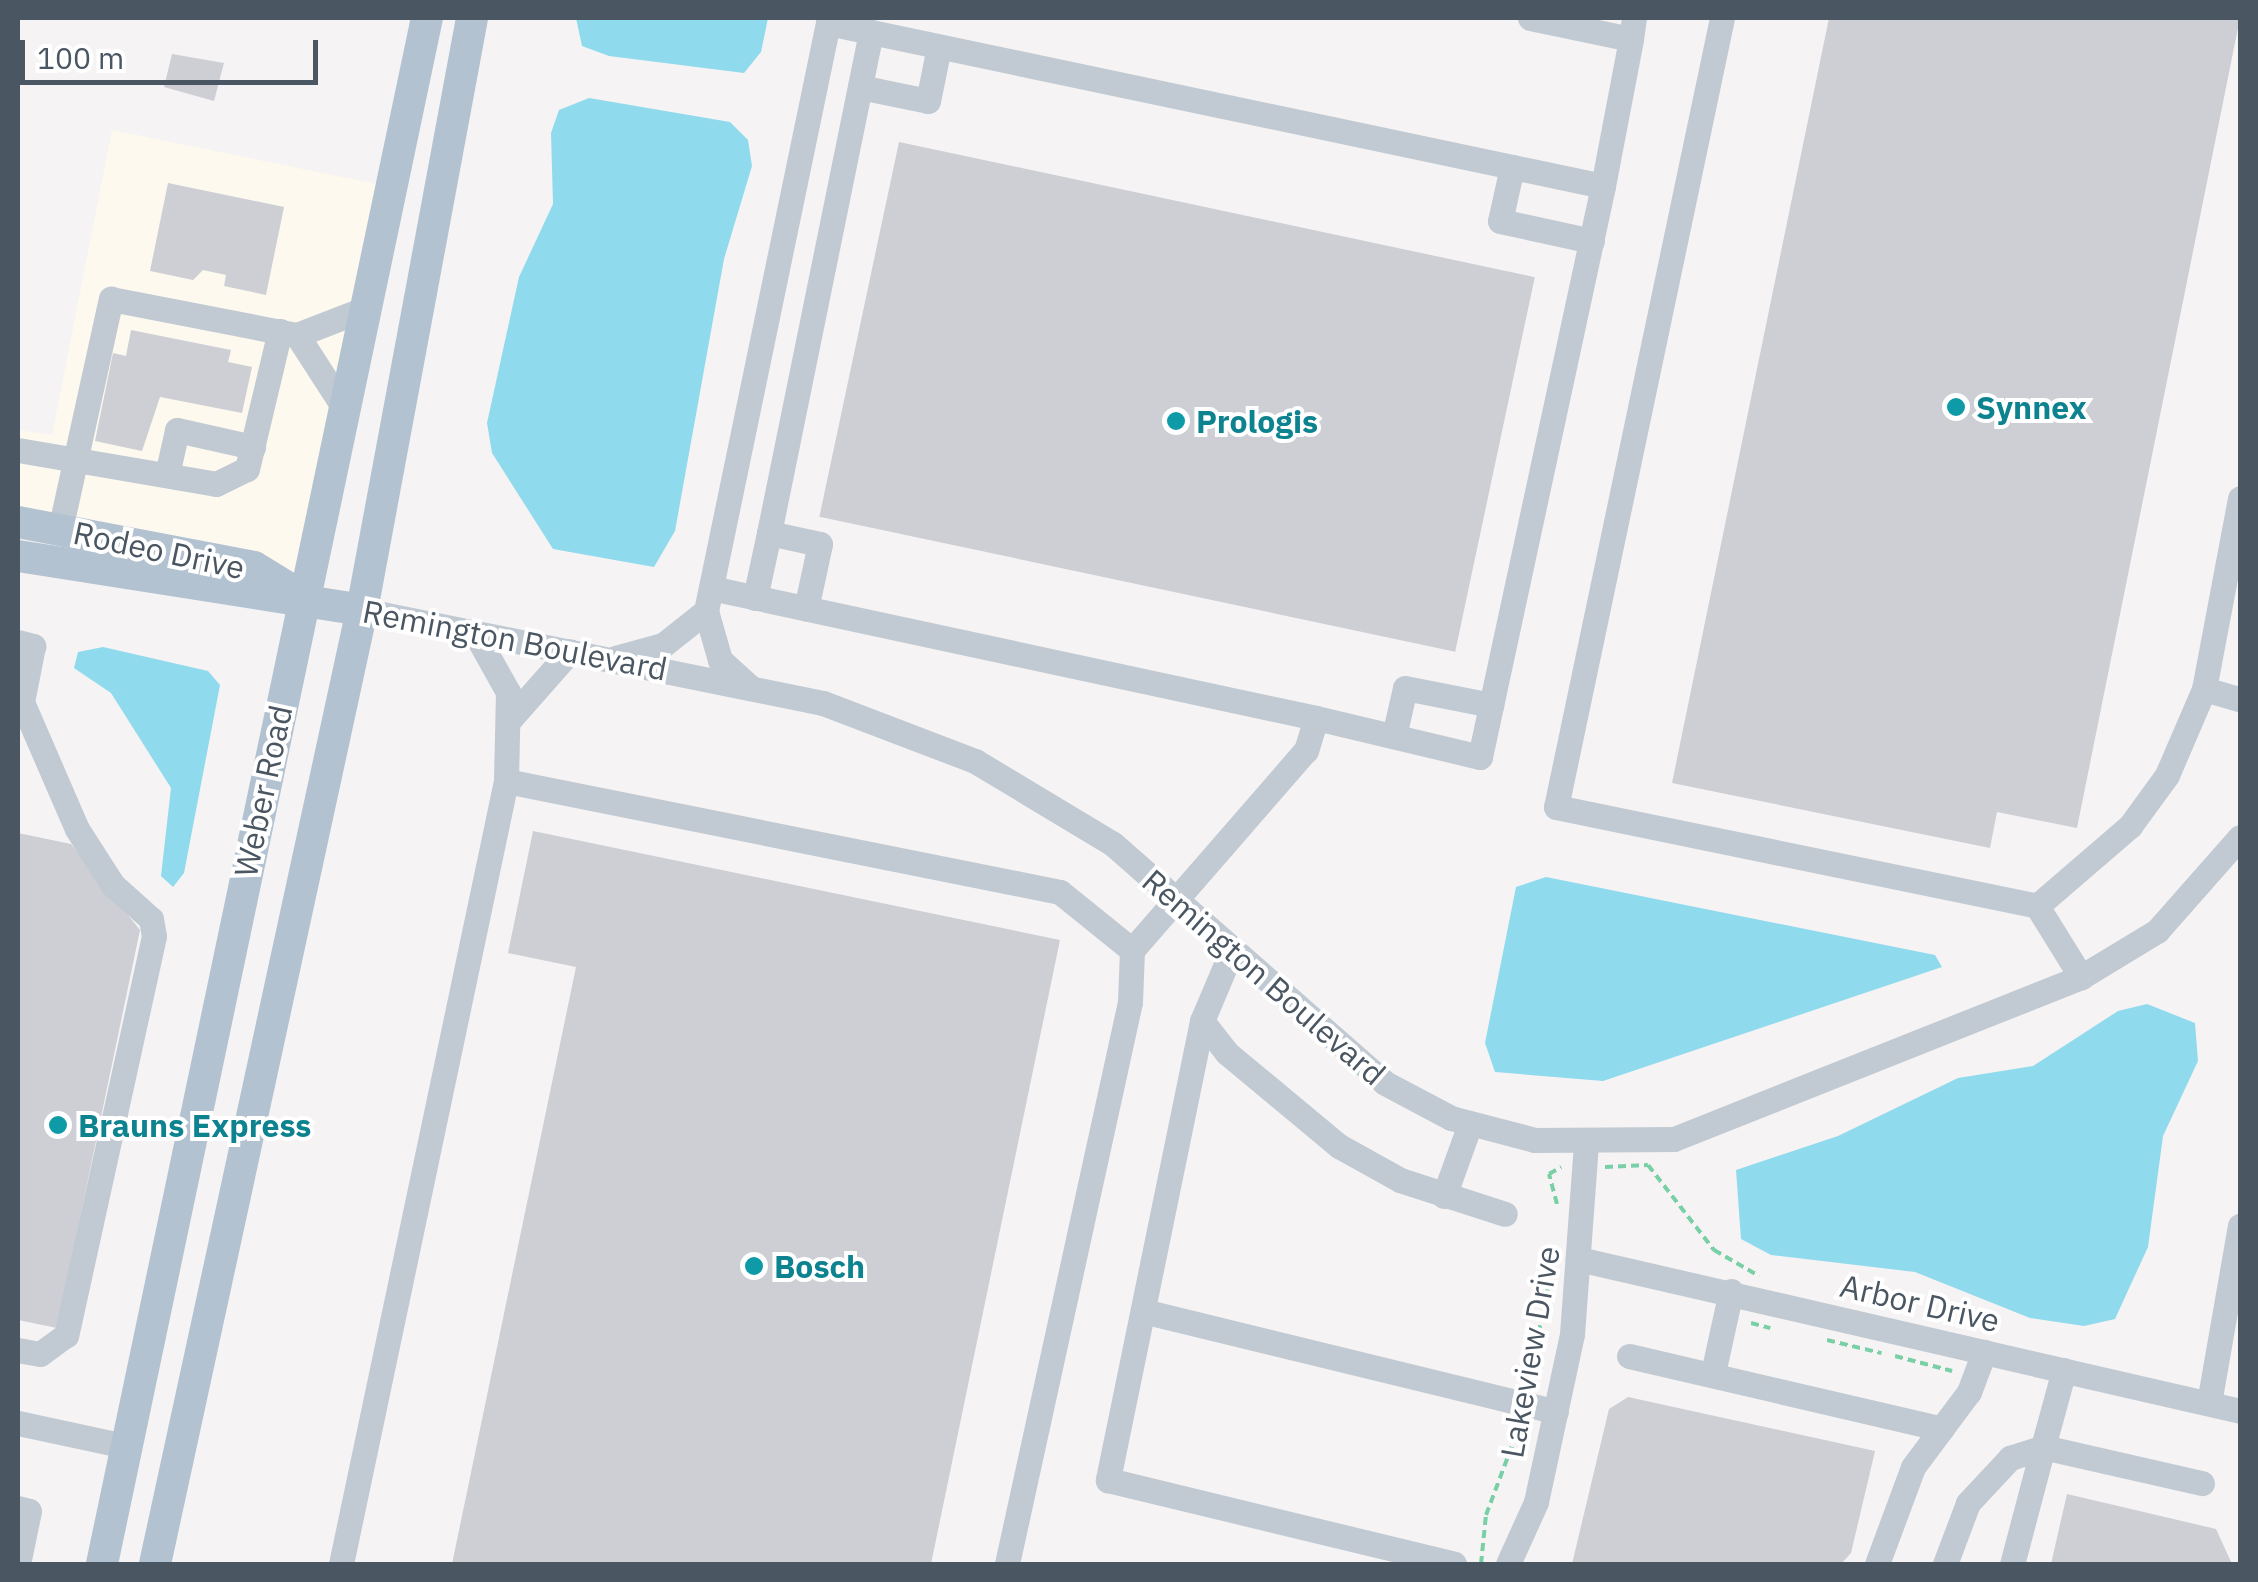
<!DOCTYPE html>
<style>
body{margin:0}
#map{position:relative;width:2258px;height:1582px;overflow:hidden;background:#f5f3f3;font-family:"IBM Plex Sans",sans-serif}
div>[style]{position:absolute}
.commercial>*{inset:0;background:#fdf9ef}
.water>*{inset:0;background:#90daee}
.building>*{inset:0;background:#cdcfd5;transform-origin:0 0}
.path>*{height:4px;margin-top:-2px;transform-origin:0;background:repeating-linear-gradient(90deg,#7ad0a6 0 8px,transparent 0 13px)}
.minor>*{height:25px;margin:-12.5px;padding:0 12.5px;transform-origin:12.5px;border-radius:12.5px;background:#c1cad2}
.major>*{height:32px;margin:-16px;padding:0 16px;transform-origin:16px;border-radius:16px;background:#b3c2d1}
.dots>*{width:28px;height:28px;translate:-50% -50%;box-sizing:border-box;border:5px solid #fff;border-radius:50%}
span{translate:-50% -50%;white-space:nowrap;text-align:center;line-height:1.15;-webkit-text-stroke:8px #fff;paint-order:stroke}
.culture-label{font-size:32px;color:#0d838f;font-weight:700}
.left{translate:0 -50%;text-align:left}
.street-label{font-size:32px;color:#4a5661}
.frame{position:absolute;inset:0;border:20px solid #4a5661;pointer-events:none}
.scale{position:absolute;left:20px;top:40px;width:298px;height:45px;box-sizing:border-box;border:5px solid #4a5661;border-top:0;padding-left:12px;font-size:30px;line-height:35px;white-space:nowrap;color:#4a5661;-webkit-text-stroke:8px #fff;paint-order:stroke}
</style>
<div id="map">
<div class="commercial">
<i style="clip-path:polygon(112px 130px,382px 185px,303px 583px,18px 515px,18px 430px,52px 435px)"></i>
</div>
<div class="water">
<i style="clip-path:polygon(576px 18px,768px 18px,761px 52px,744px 73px,609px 56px,582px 46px)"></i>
<i style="clip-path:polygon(589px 98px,730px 122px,748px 140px,752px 166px,724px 259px,675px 531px,654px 567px,553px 549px,492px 453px,487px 423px,519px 277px,553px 204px,551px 133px,559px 110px)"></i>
<i style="clip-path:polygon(103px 647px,208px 671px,220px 685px,184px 873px,173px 887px,161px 876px,171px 788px,111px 693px,74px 668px,78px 652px)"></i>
<i style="clip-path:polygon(1546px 877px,1935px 955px,1942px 967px,1603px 1081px,1495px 1072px,1485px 1043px,1516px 887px)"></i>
<i style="clip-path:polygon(2147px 1004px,2195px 1023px,2198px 1061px,2163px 1136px,2148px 1247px,2115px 1319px,2084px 1326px,2030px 1318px,1915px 1272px,1771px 1255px,1741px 1239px,1736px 1170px,1838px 1136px,1958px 1078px,2033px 1066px,2118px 1011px)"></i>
</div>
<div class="building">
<i style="clip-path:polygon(1829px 18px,2240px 18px,2077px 828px,1997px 812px,1990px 848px,1672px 783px)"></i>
<i style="clip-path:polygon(172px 54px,224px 63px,214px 101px,164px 87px)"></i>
<i style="left:899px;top:142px;width:650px;height:383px;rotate:12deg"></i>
<i style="clip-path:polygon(168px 183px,284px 207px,266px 295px,224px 286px,226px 275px,203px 270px,193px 280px,150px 271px)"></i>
<i style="clip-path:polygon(131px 330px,231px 350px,228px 362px,252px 367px,242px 413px,160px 397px,142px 451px,95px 441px,113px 353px,126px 356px)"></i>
<i style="clip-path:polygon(533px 831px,1060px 940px,931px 1564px,452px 1564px,576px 967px,508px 953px)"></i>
<i style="clip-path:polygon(18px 833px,71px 844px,140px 930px,57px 1328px,18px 1320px)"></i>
<i style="clip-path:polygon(1628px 1397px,1875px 1451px,1851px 1553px,1841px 1564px,1572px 1564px,1609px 1409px)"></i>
<i style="clip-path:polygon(2067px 1494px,2216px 1529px,2232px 1564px,2051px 1564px)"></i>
</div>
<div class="path">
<i style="left:1605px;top:1167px;width:43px;rotate:-2.7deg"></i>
<i style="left:1648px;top:1165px;width:108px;rotate:52.2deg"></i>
<i style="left:1714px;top:1250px;width:52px;rotate:30deg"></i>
<i style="left:1557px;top:1204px;width:31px;rotate:-105deg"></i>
<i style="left:1549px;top:1174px;width:14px;rotate:-30deg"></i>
<i style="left:1751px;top:1323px;width:20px;rotate:15deg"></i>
<i style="left:1827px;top:1340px;width:56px;rotate:13.5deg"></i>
<i style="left:1895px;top:1356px;width:59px;rotate:14.7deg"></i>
<i style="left:1528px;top:1384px;width:124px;rotate:-78.3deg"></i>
<i style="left:1481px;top:1564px;width:49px;rotate:-84.2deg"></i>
<i style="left:1486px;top:1515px;width:94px;rotate:-69.4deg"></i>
</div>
<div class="minor">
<i style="left:1530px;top:18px;width:103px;rotate:11.7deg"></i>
<i style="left:1631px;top:39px;width:21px;rotate:-82deg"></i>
<i style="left:1722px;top:18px;width:806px;rotate:101.88deg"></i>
<i style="left:1556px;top:807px;width:491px;rotate:11.6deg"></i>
<i style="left:2037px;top:906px;width:123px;rotate:-40.7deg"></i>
<i style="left:2130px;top:826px;width:63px;rotate:-54deg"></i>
<i style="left:2167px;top:775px;width:94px;rotate:-66.7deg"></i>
<i style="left:2204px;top:689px;width:37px;rotate:16deg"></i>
<i style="left:871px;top:32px;width:748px;rotate:11.88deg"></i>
<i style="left:1603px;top:186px;width:584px;rotate:102.16deg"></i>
<i style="left:1480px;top:757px;width:169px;rotate:-166.6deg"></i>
<i style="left:860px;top:87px;width:69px;rotate:11.6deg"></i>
<i style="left:928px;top:101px;width:55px;rotate:-78.5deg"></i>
<i style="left:1512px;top:167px;width:55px;rotate:102.5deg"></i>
<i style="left:1500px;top:221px;width:94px;rotate:12.3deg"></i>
<i style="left:1603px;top:186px;width:150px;rotate:-79.2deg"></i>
<i style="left:344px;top:408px;width:87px;rotate:-122.8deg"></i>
<i style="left:297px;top:335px;width:72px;rotate:-21.2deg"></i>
<i style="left:18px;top:450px;width:201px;rotate:9.7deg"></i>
<i style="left:216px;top:484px;width:34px;rotate:-26deg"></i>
<i style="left:247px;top:469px;width:142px;rotate:-76.6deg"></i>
<i style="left:167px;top:475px;width:46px;rotate:-77.5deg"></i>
<i style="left:177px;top:430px;width:78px;rotate:12.6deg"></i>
<i style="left:60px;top:530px;width:237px;rotate:-77.6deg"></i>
<i style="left:111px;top:299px;width:189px;rotate:11deg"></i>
<i style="left:769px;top:533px;width:511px;rotate:-78.49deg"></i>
<i style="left:871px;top:32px;width:44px;rotate:-168.2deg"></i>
<i style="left:711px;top:588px;width:619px;rotate:12.13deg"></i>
<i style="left:1316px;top:718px;width:34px;rotate:107deg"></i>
<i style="left:1306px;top:750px;width:265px;rotate:131deg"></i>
<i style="left:1132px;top:950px;width:52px;rotate:92.2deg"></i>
<i style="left:1130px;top:1002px;width:575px;rotate:102.35deg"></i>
<i style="left:755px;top:598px;width:66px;rotate:-77.8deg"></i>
<i style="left:769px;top:533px;width:52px;rotate:12.2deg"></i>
<i style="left:820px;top:544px;width:66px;rotate:102.2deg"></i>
<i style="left:362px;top:610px;width:470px;rotate:11.4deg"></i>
<i style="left:823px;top:703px;width:163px;rotate:20.9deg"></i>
<i style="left:975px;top:761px;width:161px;rotate:31deg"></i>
<i style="left:1113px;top:844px;width:362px;rotate:41.3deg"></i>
<i style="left:1385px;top:1083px;width:75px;rotate:27.9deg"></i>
<i style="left:1451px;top:1118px;width:87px;rotate:14.7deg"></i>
<i style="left:1535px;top:1140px;width:139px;rotate:-0.4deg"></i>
<i style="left:1674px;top:1139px;width:438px;rotate:-21.7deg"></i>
<i style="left:2081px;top:977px;width:89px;rotate:-31.2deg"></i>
<i style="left:2157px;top:931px;width:125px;rotate:-48.6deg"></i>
<i style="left:475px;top:633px;width:68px;rotate:60.8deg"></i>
<i style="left:508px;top:692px;width:89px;rotate:91.3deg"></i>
<i style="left:18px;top:642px;width:16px;rotate:15deg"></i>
<i style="left:33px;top:646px;width:57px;rotate:101.1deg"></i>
<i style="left:22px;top:702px;width:138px;rotate:66.6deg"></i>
<i style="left:77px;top:829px;width:67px;rotate:57.3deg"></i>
<i style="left:113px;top:885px;width:51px;rotate:41.8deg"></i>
<i style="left:151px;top:919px;width:17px;rotate:80deg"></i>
<i style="left:154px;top:936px;width:409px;rotate:102.4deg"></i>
<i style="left:66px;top:1335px;width:32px;rotate:144deg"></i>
<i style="left:40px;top:1354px;width:22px;rotate:-170deg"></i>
<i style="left:615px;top:658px;width:50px;rotate:-15.2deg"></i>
<i style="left:663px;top:645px;width:55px;rotate:-38.3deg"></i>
<i style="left:751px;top:688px;width:42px;rotate:-137.9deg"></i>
<i style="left:720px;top:660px;width:51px;rotate:-105.9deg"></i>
<i style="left:706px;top:611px;width:606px;rotate:-78.28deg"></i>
<i style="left:2204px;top:689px;width:194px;rotate:-79.3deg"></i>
<i style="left:511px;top:718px;width:89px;rotate:-48.6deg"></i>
<i style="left:1394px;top:736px;width:49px;rotate:-77.1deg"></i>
<i style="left:1405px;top:688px;width:88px;rotate:11.2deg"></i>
<i style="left:2037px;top:906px;width:84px;rotate:58.2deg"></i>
<i style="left:1232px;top:950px;width:77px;rotate:112.9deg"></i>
<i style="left:1202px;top:1021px;width:469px;rotate:101.6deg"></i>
<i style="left:1108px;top:1480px;width:356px;rotate:13.6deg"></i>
<i style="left:1202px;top:1021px;width:41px;rotate:52deg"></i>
<i style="left:1227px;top:1053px;width:146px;rotate:39.7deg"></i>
<i style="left:1339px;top:1146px;width:70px;rotate:29.1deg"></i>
<i style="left:1400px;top:1180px;width:110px;rotate:17.9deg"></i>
<i style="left:1444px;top:1196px;width:77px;rotate:-70.1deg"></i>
<i style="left:1583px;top:1260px;width:674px;rotate:12.94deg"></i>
<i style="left:1143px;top:1311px;width:425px;rotate:13.7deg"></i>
<i style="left:1629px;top:1356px;width:321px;rotate:13.1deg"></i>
<i style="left:2064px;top:1370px;width:80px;rotate:105.3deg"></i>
<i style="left:2043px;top:1447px;width:163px;rotate:12.8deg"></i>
<i style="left:1713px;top:1373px;width:84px;rotate:-77.6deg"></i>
<i style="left:2209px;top:1403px;width:180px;rotate:-80.1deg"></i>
<i style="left:18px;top:1423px;width:109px;rotate:12.1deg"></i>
<i style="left:18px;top:1508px;width:11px;rotate:15deg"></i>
<i style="left:29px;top:1511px;width:54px;rotate:101.7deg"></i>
<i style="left:341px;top:1564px;width:800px;rotate:-78.1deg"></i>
<i style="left:506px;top:781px;width:565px;rotate:11.33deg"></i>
<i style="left:1060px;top:892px;width:92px;rotate:38.9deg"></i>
<i style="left:1508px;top:1564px;width:68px;rotate:-65.7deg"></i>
<i style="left:1536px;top:1502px;width:172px;rotate:-77.9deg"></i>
<i style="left:1572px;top:1334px;width:190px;rotate:-85.8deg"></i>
<i style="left:1877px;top:1564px;width:103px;rotate:-69.6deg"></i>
<i style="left:1913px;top:1467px;width:94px;rotate:-53.3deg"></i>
<i style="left:1969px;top:1392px;width:43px;rotate:-69.4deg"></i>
<i style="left:1945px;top:1564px;width:65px;rotate:-69.3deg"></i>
<i style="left:1968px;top:1503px;width:62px;rotate:-47deg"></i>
<i style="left:2010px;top:1458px;width:35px;rotate:-18deg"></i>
<i style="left:2043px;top:1447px;width:121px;rotate:104.8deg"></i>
</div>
<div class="major">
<i style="left:18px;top:522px;width:240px;rotate:10.8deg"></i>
<i style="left:254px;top:567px;width:54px;rotate:31.3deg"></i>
<i style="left:18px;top:556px;width:348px;rotate:8.9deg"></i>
<i style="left:102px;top:1564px;width:1580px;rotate:-78.13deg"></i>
<i style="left:155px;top:1564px;width:976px;rotate:-77.76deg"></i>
<i style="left:362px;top:610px;width:602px;rotate:-79.47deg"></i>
</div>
<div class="dots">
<i style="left:1956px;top:407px;background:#0f9aa8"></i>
<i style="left:1176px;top:421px;background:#0f9aa8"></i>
<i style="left:58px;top:1125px;background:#0f9aa8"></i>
<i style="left:754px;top:1266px;background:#0f9aa8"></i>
</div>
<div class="culture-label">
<span class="left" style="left:1976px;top:407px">Synnex</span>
<span class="left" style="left:1196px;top:421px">Prologis</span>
<span class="left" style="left:78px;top:1125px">Brauns Express</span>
<span class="left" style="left:774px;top:1266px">Bosch</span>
</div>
<div class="street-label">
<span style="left:159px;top:550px;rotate:12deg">Rodeo Drive</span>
<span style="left:515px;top:640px;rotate:11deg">Remington Boulevard</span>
<span style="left:263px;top:791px;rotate:-78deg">Weber Road</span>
<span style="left:1264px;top:977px;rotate:41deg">Remington Boulevard</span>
<span style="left:1920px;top:1303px;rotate:13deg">Arbor Drive</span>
<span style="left:1530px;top:1352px;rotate:-80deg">Lakeview Drive</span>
</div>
<div class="frame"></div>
<div class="scale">100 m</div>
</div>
